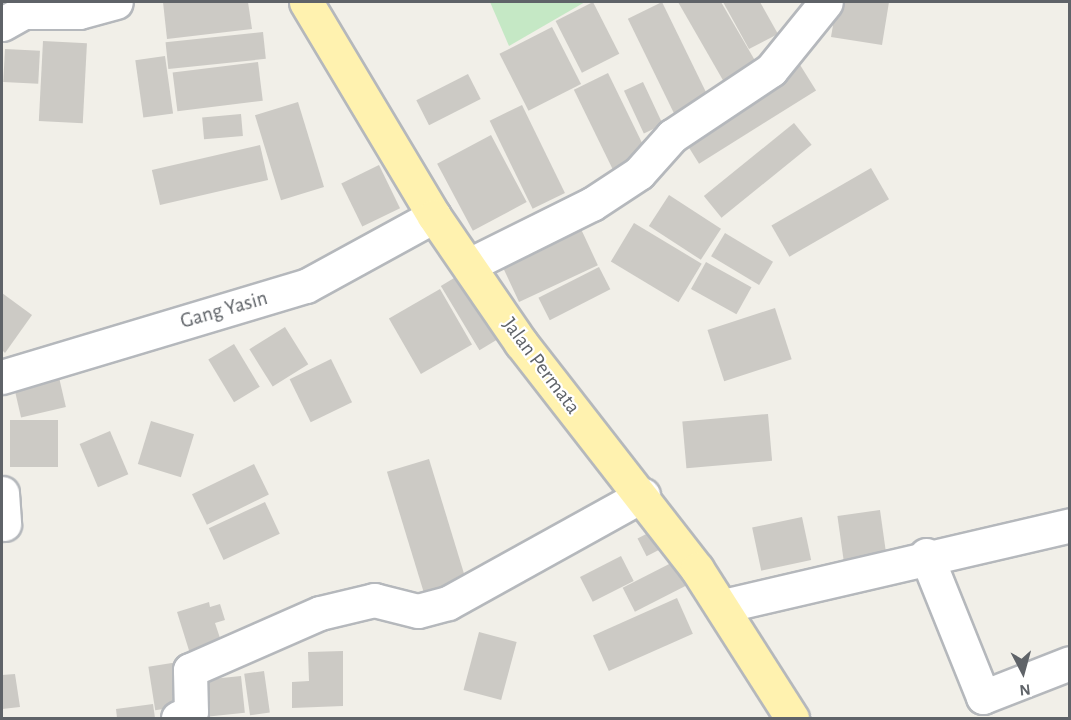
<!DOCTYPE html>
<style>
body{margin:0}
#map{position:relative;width:1071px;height:720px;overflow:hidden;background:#f1efe8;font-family:"Alegreya Sans",sans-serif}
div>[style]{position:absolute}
.green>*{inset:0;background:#c5e8c5}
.building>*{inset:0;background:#cccac5;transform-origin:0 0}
.roads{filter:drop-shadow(2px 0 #b5b8bc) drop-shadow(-2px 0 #b5b8bc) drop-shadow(0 2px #b5b8bc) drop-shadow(0 -2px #b5b8bc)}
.minor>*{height:33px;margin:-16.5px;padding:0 16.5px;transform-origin:16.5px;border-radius:16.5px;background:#fff}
.major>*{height:33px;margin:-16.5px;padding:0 16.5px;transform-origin:16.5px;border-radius:16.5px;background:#fff2af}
span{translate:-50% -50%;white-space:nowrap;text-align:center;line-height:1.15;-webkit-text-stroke:4.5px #fff;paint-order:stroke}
.street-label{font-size:21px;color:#5f6368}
.frame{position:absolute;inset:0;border:3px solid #5f6368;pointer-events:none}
.north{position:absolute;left:993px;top:642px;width:60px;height:60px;-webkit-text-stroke:4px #fff;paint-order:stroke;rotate:174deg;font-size:16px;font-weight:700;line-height:24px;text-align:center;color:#5f6368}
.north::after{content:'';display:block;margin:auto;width:21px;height:27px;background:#5f6368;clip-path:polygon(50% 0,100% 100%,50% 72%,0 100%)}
</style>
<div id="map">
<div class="green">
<i style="clip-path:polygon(490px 2px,585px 2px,509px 46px)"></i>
</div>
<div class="building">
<i style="clip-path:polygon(163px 2px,248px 2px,252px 29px,167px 39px)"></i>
<i style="left:593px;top:2px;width:58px;height:42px;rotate:63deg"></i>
<i style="left:662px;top:2px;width:108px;height:38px;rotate:64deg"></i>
<i style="clip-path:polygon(678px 2px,721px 2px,757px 64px,724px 82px)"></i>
<i style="clip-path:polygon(723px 2px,760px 2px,778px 34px,749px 49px)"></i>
<i style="clip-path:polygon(837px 2px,889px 2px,882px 45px,831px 37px)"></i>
<i style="left:552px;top:27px;width:64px;height:59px;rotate:63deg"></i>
<i style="left:263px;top:32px;width:27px;height:98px;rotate:84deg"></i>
<i style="left:43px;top:41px;width:44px;height:80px;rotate:3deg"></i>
<i style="left:5px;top:49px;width:35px;height:33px;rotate:3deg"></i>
<i style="left:165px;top:56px;width:58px;height:30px;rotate:82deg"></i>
<i style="left:797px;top:60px;width:36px;height:138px;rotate:58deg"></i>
<i style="left:258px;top:62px;width:39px;height:86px;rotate:83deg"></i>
<i style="left:608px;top:73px;width:90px;height:38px;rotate:64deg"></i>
<i style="left:468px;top:74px;width:28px;height:58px;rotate:63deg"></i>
<i style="left:643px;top:82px;width:47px;height:21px;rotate:65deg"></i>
<i style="left:298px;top:102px;width:89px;height:45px;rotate:73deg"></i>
<i style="left:522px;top:105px;width:98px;height:36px;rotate:64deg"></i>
<i style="left:241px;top:114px;width:22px;height:39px;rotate:85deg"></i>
<i style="left:794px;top:123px;width:28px;height:116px;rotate:51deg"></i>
<i style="left:491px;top:135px;width:76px;height:61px;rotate:62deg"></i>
<i style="left:260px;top:145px;width:36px;height:111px;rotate:77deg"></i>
<i style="left:379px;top:165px;width:48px;height:42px;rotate:64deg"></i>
<i style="left:871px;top:168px;width:36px;height:115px;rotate:60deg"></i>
<i style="left:669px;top:195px;width:62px;height:37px;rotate:33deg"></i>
<i style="left:634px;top:223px;width:79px;height:45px;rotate:31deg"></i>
<i style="left:581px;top:229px;width:40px;height:87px;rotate:65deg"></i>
<i style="left:725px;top:233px;width:56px;height:27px;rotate:31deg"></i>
<i style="left:706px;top:262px;width:52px;height:31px;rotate:29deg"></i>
<i style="left:599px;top:267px;width:25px;height:68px;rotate:63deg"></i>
<i style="left:464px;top:272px;width:75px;height:27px;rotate:59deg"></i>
<i style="left:440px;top:289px;width:64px;height:59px;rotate:60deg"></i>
<i style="clip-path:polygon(2px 293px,32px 315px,5px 353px,2px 350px)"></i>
<i style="left:775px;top:308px;width:54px;height:71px;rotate:72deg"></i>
<i style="left:285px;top:327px;width:44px;height:42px;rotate:58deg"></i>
<i style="left:234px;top:344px;width:50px;height:30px;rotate:59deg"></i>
<i style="left:331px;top:359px;width:48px;height:46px;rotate:64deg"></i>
<i style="left:58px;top:373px;width:35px;height:46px;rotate:77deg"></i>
<i style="left:768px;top:414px;width:47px;height:86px;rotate:85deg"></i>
<i style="left:10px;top:420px;width:48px;height:47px"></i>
<i style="left:151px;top:421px;width:45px;height:45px;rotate:17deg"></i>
<i style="left:110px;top:431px;width:47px;height:33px;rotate:67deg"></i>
<i style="left:429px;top:459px;width:134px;height:44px;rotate:73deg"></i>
<i style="left:254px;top:464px;width:34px;height:69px;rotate:64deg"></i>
<i style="left:265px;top:502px;width:35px;height:62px;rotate:65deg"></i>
<i style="left:880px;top:510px;width:49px;height:43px;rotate:82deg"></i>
<i style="left:802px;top:517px;width:44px;height:51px;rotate:78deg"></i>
<i style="left:658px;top:528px;width:20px;height:23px;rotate:63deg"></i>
<i style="left:621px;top:556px;width:28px;height:46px;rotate:63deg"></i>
<i style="left:677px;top:560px;width:27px;height:61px;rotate:63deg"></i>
<i style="left:677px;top:598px;width:39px;height:92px;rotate:66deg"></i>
<i style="clip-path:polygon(209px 602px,210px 607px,220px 604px,225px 620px,215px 623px,224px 650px,192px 660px,177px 612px)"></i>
<i style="left:479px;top:632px;width:39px;height:60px;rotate:15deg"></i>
<i style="clip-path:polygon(343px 651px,343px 706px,292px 708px,292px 682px,309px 681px,308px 652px)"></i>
<i style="left:178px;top:662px;width:44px;height:30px;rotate:81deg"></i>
<i style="left:264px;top:671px;width:42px;height:20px;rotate:82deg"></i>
<i style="clip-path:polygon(15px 674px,20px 707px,2px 709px,2px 675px)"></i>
<i style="left:241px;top:676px;width:37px;height:41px;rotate:84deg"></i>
<i style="clip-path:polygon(153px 704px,155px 718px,117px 718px,116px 709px)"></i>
</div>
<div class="roads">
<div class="minor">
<i style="left:2px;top:24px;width:25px;rotate:-29deg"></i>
<i style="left:24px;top:12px;width:55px"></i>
<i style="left:79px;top:12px;width:38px;rotate:-15deg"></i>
<i style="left:469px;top:265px;width:137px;rotate:-26.4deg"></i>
<i style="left:592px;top:204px;width:56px;rotate:-33.4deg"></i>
<i style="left:639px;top:173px;width:50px;rotate:-48.3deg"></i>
<i style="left:672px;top:136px;width:119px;rotate:-33.7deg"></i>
<i style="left:771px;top:70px;width:87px;rotate:-51deg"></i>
<i style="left:2px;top:377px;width:317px;rotate:-16.7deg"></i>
<i style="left:306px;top:286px;width:146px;rotate:-28.7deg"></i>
<i style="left:2px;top:493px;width:31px;rotate:86deg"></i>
<i style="left:926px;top:555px;width:153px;rotate:68.1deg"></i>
<i style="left:983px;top:697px;width:93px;rotate:-21.3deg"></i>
<i style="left:723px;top:606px;width:356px;rotate:-13.1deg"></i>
<i style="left:178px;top:718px;width:14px;rotate:-25deg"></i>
<i style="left:191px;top:712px;width:42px;rotate:-91.4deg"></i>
<i style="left:190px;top:670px;width:142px;rotate:-23.7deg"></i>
<i style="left:320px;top:613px;width:56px;rotate:-13.5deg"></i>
<i style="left:374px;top:600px;width:45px;rotate:14deg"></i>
<i style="left:418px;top:611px;width:31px;rotate:-15deg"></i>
<i style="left:448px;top:603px;width:223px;rotate:-29deg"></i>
</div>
<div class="major">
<i style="left:306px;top:2px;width:249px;rotate:59.1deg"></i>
<i style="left:434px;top:216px;width:154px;rotate:55.6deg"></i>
<i style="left:521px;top:343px;width:286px;rotate:52.1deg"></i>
<i style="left:697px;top:569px;width:177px;rotate:57.5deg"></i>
</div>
</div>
<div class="street-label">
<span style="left:224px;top:310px;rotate:-16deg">Gang Yasin</span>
<span style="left:541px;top:366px;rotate:53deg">Jalan Permata</span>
</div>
<div class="frame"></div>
<div class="north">N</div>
</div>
